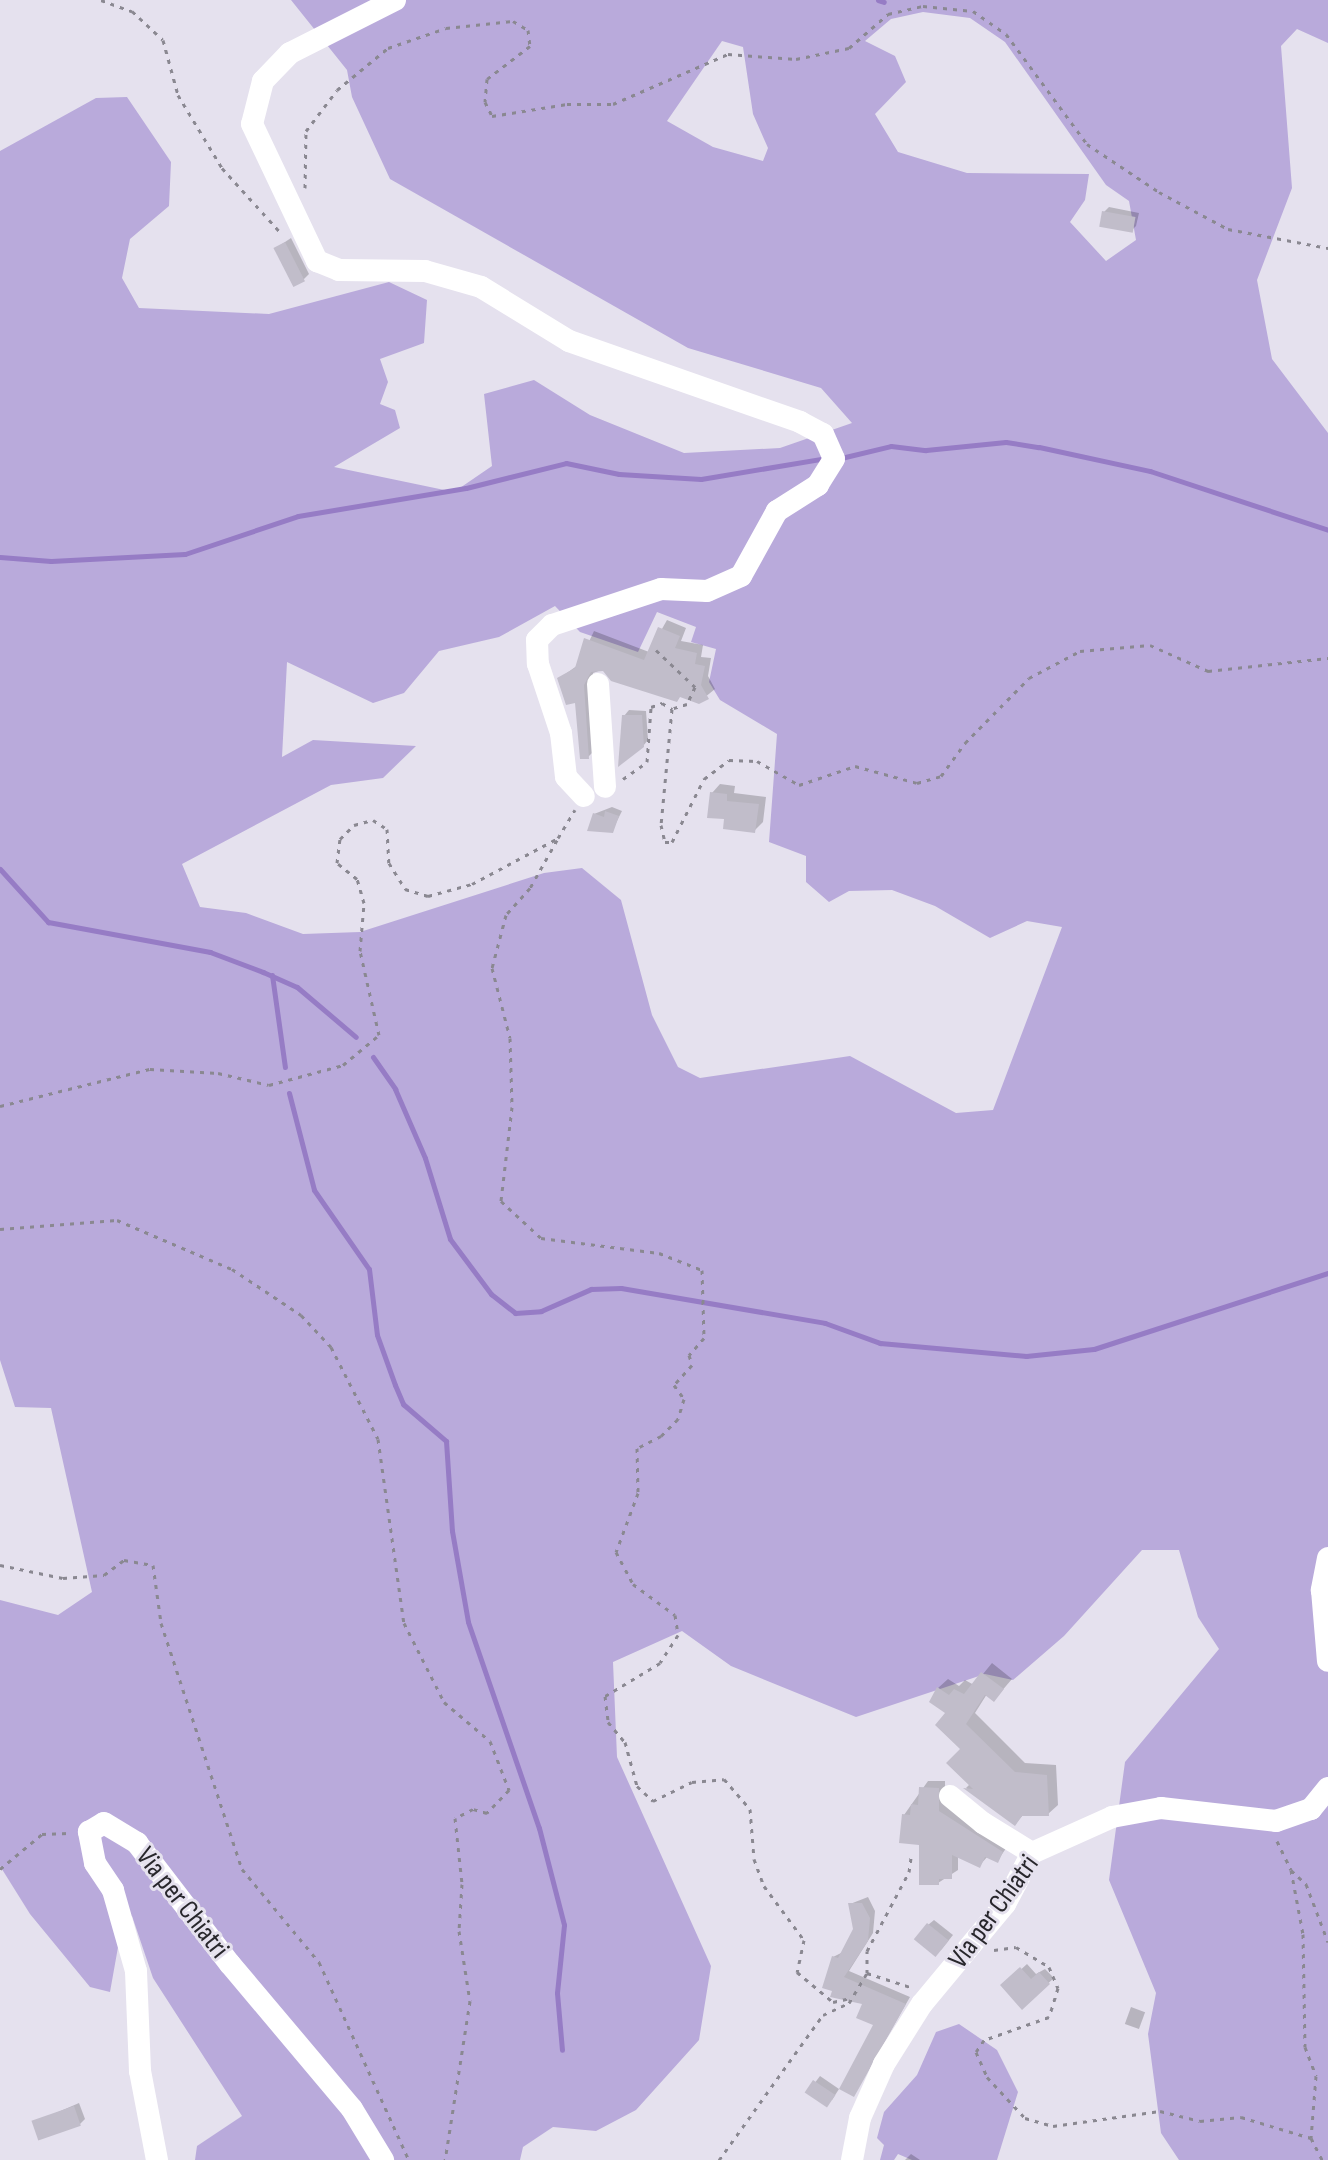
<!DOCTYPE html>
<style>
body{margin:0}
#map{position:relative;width:1328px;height:2160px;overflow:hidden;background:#e5e1ee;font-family:"Sofia Sans Condensed",sans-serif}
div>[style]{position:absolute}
.green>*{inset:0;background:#b9aadb}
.shadow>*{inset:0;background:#0003;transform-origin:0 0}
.stream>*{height:5px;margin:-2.5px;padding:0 2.5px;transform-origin:2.5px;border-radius:2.5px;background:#967cc5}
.building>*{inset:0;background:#c1bdca;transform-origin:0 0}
.path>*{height:3px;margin-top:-1.5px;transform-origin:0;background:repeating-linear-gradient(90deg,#8a8891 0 4px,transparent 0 10px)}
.minor>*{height:22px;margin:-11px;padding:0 11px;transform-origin:11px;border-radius:11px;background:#fff}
span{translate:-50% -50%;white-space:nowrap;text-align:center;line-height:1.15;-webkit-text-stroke:6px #e5e1ee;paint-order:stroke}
.street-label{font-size:28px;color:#28272c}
</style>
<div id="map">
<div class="green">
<i style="clip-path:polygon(evenodd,291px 0,1328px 0,1328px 43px,1297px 29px,1281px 46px,1292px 188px,1257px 280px,1272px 359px,1328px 433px,1328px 2160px,1179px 2160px,1161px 2133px,1148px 2034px,1156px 1993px,1109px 1880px,1125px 1762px,1219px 1649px,1198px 1617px,1179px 1550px,1142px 1550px,1064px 1636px,1013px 1680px,985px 1674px,856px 1717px,731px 1666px,682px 1631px,613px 1662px,617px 1757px,711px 1966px,699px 2040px,636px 2110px,596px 2131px,553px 2127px,523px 2147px,520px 2160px,195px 2160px,197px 2146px,242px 2116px,153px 1978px,132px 1916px,120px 1936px,110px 1992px,90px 1987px,30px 1914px,0 1866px,0 1600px,58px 1615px,92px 1592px,51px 1408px,15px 1407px,0 1360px,0 151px,96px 98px,127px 97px,171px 162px,169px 206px,130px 239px,122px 278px,139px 308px,269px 314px,389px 282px,427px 300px,424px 343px,380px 359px,388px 382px,380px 404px,395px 410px,400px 428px,334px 467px,454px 492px,492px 466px,484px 394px,534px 380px,590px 415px,684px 453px,780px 448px,852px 423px,821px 388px,688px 348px,390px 179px,352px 97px,347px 70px,291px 0,923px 12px,970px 18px,1005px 42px,1106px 185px,1129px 201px,1136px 240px,1106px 261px,1070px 222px,1085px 200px,1089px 174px,967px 173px,898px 152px,875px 114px,906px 82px,895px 56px,865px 41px,891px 19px,923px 12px,291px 0,722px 41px,743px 47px,753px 114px,768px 148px,763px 161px,713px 147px,667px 121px,722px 41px,291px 0,555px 606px,580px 632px,638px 652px,657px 612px,696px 627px,691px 642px,716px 649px,709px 682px,720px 700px,777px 734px,769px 842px,806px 856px,806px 882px,829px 902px,849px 891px,892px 890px,935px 906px,990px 938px,1027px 921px,1062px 927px,993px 1110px,956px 1113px,850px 1056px,700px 1078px,678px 1067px,652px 1015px,621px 900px,582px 868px,544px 873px,360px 932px,303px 934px,246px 913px,200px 907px,182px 864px,331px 785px,383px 778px,416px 746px,313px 740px,282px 757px,287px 662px,373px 703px,404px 693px,439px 651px,499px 637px,555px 606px)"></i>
<i style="clip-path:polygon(959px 2024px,997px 2050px,1018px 2092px,997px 2160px,912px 2160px,898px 2154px,894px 2160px,880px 2160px,884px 2145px,877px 2138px,884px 2112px,917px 2075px,936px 2032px)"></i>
</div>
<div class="shadow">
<i style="clip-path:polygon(1109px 207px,1139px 213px,1136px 226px,1131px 231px,1104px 212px)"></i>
<i style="clip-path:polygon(291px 238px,309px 274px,303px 280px,276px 248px)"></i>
<i style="clip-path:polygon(667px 620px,686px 628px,681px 641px,703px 645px,701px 657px,711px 658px,708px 676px,715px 689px,699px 702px,604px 669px,593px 673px,596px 749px,588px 757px,576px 701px,560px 678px,578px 665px,594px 631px,649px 652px)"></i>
<i style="clip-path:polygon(629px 710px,646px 711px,648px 740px,643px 746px,624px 716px)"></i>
<i style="clip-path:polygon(720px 784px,735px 786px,734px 793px,766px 797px,763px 822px,755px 830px,726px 818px,712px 793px)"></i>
<i style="clip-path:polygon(612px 807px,622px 811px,612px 831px,594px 814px)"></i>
<i style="clip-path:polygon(992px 1663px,1012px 1679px,994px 1700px,987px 1694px,975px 1713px,1025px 1763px,1056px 1765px,1058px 1805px,1048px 1814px,1024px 1814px,1015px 1824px,966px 1788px,970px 1784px,963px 1749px,938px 1688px,948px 1679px,959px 1686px,965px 1680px,974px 1685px)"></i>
<i style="clip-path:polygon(928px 1781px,945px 1781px,945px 1804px,1009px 1844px,998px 1860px,988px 1856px,980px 1865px,958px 1856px,958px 1870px,938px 1883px,904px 1815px)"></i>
<i style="clip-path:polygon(868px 1897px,875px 1911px,873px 1933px,849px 1971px,910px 1997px,854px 2095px,876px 2024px,865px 2003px,833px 1995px,833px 1957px,843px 1952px,855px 1929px,850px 1904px)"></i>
<i style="clip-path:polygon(934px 1920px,953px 1935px,941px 1950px,928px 1925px)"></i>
<i style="clip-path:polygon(1027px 1964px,1036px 1974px,1045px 1969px,1054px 1978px,1022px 2007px,1003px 1986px)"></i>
<i style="left:1131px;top:2007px;width:15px;height:18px;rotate:20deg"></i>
<i style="clip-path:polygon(820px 2076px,839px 2089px,832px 2100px,808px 2092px)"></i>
<i style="clip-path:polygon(79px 2103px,85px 2119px,80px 2124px,35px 2122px)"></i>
<i style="clip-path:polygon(911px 2154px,920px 2160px,905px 2160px)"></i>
</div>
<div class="stream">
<i style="left:878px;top:0;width:6px;rotate:18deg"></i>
<i style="left:841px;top:458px;width:51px;rotate:-13.5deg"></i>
<i style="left:891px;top:446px;width:35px;rotate:7deg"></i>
<i style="left:926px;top:450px;width:80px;rotate:-5.7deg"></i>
<i style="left:1006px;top:442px;width:33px;rotate:9deg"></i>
<i style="left:1039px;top:447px;width:114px;rotate:12.2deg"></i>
<i style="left:1150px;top:471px;width:188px;rotate:18.3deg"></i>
<i style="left:0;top:557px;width:51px;rotate:4.5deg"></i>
<i style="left:51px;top:561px;width:134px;rotate:-3deg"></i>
<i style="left:185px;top:554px;width:119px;rotate:-18.6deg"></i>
<i style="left:298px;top:516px;width:170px;rotate:-9.5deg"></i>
<i style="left:466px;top:488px;width:103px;rotate:-14deg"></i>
<i style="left:566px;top:463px;width:54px;rotate:11.7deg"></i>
<i style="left:619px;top:474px;width:82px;rotate:3.5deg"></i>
<i style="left:701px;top:479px;width:128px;rotate:-9.5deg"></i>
<i style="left:0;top:869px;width:72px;rotate:47.8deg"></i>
<i style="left:48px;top:922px;width:165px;rotate:10.5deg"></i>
<i style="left:210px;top:952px;width:57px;rotate:20.7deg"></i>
<i style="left:263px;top:972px;width:37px;rotate:24deg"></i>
<i style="left:297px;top:987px;width:77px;rotate:40.3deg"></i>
<i style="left:272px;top:975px;width:93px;rotate:82deg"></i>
<i style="left:373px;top:1057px;width:39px;rotate:55deg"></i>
<i style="left:395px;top:1089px;width:75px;rotate:66.5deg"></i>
<i style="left:425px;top:1158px;width:85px;rotate:72.8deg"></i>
<i style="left:450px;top:1239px;width:69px;rotate:53.3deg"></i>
<i style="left:491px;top:1294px;width:31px;rotate:38deg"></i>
<i style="left:515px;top:1313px;width:26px;rotate:-4deg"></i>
<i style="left:541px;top:1311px;width:55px;rotate:-23.7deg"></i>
<i style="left:591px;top:1289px;width:30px;rotate:-2deg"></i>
<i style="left:621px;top:1288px;width:207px;rotate:9.7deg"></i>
<i style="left:825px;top:1323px;width:59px;rotate:20deg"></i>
<i style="left:880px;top:1343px;width:147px;rotate:5.1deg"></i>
<i style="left:1026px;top:1356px;width:68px;rotate:-5.9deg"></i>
<i style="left:1094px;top:1349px;width:246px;rotate:-18deg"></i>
<i style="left:289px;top:1093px;width:100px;rotate:75.5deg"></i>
<i style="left:314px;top:1190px;width:96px;rotate:55.2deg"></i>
<i style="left:369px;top:1269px;width:66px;rotate:83.1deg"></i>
<i style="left:377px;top:1335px;width:53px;rotate:70.2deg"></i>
<i style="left:395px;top:1385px;width:21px;rotate:67deg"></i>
<i style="left:403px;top:1404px;width:57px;rotate:40.7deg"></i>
<i style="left:446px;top:1441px;width:90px;rotate:86.2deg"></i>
<i style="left:452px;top:1531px;width:92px;rotate:80deg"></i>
<i style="left:468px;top:1622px;width:218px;rotate:71deg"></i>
<i style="left:539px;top:1828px;width:100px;rotate:75.5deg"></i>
<i style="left:564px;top:1925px;width:68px;rotate:95.9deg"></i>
<i style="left:557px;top:1993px;width:57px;rotate:85deg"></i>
</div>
<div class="building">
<i style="left:1102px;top:211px;width:34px;height:16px;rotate:10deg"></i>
<i style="left:285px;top:242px;width:44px;height:13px;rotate:63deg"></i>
<i style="clip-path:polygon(658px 627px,680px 636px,675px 648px,697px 653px,695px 664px,705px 666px,701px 685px,709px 699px,699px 704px,680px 697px,677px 702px,611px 681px,603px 671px,591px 672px,584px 685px,589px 759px,580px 759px,575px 703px,566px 705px,557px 678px,575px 668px,584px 638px,644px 660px)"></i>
<i style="clip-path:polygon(622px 715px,642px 715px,644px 747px,618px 767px)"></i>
<i style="clip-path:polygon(710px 792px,727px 794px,727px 801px,759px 804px,755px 833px,723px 829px,724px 819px,707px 818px)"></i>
<i style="clip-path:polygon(605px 811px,619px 816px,613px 833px,587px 831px,593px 813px,604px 817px)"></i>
<i style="clip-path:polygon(981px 1672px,1004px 1689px,994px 1702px,985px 1695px,966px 1724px,1015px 1772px,1047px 1775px,1049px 1816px,1022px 1816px,1015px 1826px,963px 1788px,973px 1789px,946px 1763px,960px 1749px,935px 1725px,945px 1713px,929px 1702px,937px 1687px,949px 1695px,954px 1689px,964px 1694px)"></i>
<i style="clip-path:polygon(919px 1787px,939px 1788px,939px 1811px,1003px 1852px,998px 1863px,985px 1857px,980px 1868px,952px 1855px,952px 1879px,939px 1879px,939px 1885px,919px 1885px,919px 1845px,899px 1843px,902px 1814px,910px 1815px,911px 1804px,918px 1805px)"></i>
<i style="clip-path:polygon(848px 1903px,862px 1903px,870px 1918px,868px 1941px,844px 1977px,906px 2004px,854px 2097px,839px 2089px,873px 2025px,856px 2018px,862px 2004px,830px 1997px,832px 1991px,822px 1988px,832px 1956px,838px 1958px,853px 1929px)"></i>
<i style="left:927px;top:1923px;width:28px;height:21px;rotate:39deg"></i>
<i style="clip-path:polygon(1020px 1967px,1031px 1979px,1039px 1972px,1050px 1984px,1022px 2010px,1000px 1985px)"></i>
<i style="left:813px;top:2080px;width:27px;height:15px;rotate:34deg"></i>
<i style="left:74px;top:2106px;width:21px;height:45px;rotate:71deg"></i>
</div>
<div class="path">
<i style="left:101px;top:0;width:33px;rotate:20deg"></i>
<i style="left:132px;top:11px;width:42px;rotate:43.1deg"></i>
<i style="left:163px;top:40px;width:57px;rotate:74.7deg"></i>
<i style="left:178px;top:95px;width:85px;rotate:58.9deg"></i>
<i style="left:222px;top:168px;width:86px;rotate:47.8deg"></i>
<i style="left:305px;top:188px;width:57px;rotate:-89deg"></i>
<i style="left:306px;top:131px;width:51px;rotate:-52.9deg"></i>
<i style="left:337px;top:90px;width:66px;rotate:-39.5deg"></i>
<i style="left:388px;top:48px;width:61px;rotate:-19deg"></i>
<i style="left:446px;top:28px;width:67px;rotate:-6deg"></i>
<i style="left:513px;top:21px;width:17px;rotate:31deg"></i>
<i style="left:528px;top:30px;width:16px;rotate:83deg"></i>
<i style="left:530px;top:46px;width:54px;rotate:142.5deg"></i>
<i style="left:487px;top:79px;width:23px;rotate:95deg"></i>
<i style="left:485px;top:102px;width:16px;rotate:63deg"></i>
<i style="left:492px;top:116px;width:76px;rotate:-9.1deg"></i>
<i style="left:567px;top:104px;width:46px"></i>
<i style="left:613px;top:104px;width:125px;rotate:-23.5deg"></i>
<i style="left:728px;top:54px;width:68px;rotate:4.2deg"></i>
<i style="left:796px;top:59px;width:54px;rotate:-11.7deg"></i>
<i style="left:849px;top:48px;width:52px;rotate:-41.1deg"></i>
<i style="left:888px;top:14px;width:36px;rotate:-13deg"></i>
<i style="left:923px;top:6px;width:50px;rotate:5.7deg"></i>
<i style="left:973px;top:11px;width:40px;rotate:34.9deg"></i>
<i style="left:1006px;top:34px;width:137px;rotate:53.6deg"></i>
<i style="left:1087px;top:144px;width:87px;rotate:33.7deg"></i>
<i style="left:1159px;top:192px;width:78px;rotate:28.2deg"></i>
<i style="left:1228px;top:229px;width:102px;rotate:10.8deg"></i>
<i style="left:656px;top:650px;width:54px;rotate:43.5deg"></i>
<i style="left:695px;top:687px;width:19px;rotate:115deg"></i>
<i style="left:687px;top:704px;width:14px;rotate:163deg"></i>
<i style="left:623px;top:779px;width:29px;rotate:-35deg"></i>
<i style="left:647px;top:762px;width:55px;rotate:-85.8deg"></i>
<i style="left:651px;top:707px;width:12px;rotate:-20deg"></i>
<i style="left:662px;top:703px;width:12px;rotate:31deg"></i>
<i style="left:672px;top:709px;width:117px;rotate:95.4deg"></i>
<i style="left:661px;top:825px;width:17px;rotate:77deg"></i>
<i style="left:665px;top:842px;width:7px"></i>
<i style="left:672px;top:842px;width:71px;rotate:-63.1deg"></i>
<i style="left:704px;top:779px;width:31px;rotate:-37deg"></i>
<i style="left:729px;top:760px;width:28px;rotate:2deg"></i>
<i style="left:757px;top:761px;width:48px;rotate:29.7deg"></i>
<i style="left:799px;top:785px;width:59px;rotate:-18.7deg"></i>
<i style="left:855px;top:766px;width:64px;rotate:15.3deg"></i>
<i style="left:917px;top:783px;width:25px;rotate:-16deg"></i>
<i style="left:941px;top:776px;width:41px;rotate:-54deg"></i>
<i style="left:965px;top:743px;width:91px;rotate:-45.4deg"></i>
<i style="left:1029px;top:678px;width:58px;rotate:-27.9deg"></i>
<i style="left:1080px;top:651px;width:70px;rotate:-4.9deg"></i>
<i style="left:1150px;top:645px;width:64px;rotate:24.1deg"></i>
<i style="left:1208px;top:671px;width:121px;rotate:-6.2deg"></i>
<i style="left:557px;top:840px;width:55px;rotate:119.4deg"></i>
<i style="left:530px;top:888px;width:36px;rotate:132deg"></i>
<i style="left:506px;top:915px;width:55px;rotate:104.8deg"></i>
<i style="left:492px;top:968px;width:72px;rotate:75.6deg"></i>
<i style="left:510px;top:1038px;width:69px;rotate:88.3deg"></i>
<i style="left:512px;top:1107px;width:95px;rotate:96.7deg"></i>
<i style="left:501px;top:1201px;width:54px;rotate:42.8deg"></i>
<i style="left:541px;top:1238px;width:119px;rotate:7.2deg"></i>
<i style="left:659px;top:1253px;width:46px;rotate:21.6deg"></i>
<i style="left:702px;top:1270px;width:68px;rotate:88.3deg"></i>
<i style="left:704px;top:1338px;width:23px;rotate:131deg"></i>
<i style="left:689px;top:1355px;width:10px;rotate:73deg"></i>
<i style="left:692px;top:1365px;width:27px;rotate:132deg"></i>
<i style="left:674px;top:1385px;width:17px;rotate:54deg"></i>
<i style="left:684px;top:1399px;width:21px;rotate:107deg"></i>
<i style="left:678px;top:1419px;width:24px;rotate:135deg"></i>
<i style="left:661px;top:1436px;width:27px;rotate:153deg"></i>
<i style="left:637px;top:1448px;width:45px;rotate:88.7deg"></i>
<i style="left:638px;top:1493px;width:63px;rotate:110.4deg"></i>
<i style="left:616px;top:1552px;width:36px;rotate:62deg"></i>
<i style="left:633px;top:1584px;width:52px;rotate:36.4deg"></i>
<i style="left:675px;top:1615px;width:20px;rotate:81deg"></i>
<i style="left:678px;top:1635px;width:33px;rotate:123deg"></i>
<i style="left:660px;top:1663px;width:64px;rotate:149deg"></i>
<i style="left:605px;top:1696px;width:26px;rotate:83deg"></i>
<i style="left:608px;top:1722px;width:26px;rotate:50deg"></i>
<i style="left:625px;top:1742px;width:46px;rotate:74.7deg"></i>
<i style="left:637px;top:1786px;width:22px;rotate:43deg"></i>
<i style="left:653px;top:1801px;width:43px;rotate:-26deg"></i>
<i style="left:692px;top:1782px;width:32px;rotate:-5deg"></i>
<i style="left:724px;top:1779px;width:40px;rotate:49deg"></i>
<i style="left:750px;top:1809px;width:50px;rotate:85.4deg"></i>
<i style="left:754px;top:1859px;width:29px;rotate:70deg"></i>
<i style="left:764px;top:1886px;width:67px;rotate:53.5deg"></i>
<i style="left:804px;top:1940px;width:33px;rotate:102deg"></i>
<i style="left:797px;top:1972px;width:47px;rotate:39.8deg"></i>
<i style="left:833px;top:2002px;width:18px;rotate:-13deg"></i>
<i style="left:0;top:1106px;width:154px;rotate:-13.9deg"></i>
<i style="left:150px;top:1069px;width:68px;rotate:3.4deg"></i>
<i style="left:218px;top:1073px;width:52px;rotate:13.2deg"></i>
<i style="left:269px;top:1085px;width:77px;rotate:-15.1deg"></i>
<i style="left:343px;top:1065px;width:47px;rotate:-39.8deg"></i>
<i style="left:379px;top:1035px;width:86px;rotate:-102.7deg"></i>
<i style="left:360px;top:951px;width:48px;rotate:-85.2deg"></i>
<i style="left:364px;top:903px;width:25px;rotate:-106deg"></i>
<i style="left:357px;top:879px;width:26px;rotate:-141deg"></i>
<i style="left:337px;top:863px;width:24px;rotate:-83deg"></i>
<i style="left:340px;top:839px;width:20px;rotate:-45deg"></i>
<i style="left:354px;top:825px;width:20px;rotate:-15deg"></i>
<i style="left:373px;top:820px;width:17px;rotate:33deg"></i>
<i style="left:387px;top:829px;width:34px;rotate:87deg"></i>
<i style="left:389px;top:863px;width:31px;rotate:58deg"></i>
<i style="left:405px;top:889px;width:24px;rotate:17deg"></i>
<i style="left:428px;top:896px;width:46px;rotate:-15.3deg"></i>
<i style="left:472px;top:884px;width:98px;rotate:-28.1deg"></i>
<i style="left:558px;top:838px;width:33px;rotate:-59deg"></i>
<i style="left:0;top:1229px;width:117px;rotate:-4.4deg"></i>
<i style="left:117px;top:1220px;width:125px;rotate:23.1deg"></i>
<i style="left:232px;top:1269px;width:83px;rotate:33.7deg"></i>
<i style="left:301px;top:1315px;width:44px;rotate:46.8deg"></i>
<i style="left:331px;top:1347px;width:103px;rotate:62.9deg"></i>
<i style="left:378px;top:1439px;width:186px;rotate:82deg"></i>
<i style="left:404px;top:1623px;width:89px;rotate:63.1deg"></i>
<i style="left:444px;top:1702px;width:60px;rotate:40.3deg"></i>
<i style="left:490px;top:1741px;width:53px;rotate:68.8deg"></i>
<i style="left:509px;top:1790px;width:32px;rotate:134deg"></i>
<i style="left:487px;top:1813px;width:15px;rotate:-164deg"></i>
<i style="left:473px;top:1809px;width:20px;rotate:153deg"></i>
<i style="left:455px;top:1818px;width:66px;rotate:83.9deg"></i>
<i style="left:462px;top:1884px;width:47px;rotate:93.7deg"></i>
<i style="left:459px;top:1931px;width:71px;rotate:81.1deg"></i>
<i style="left:470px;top:2001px;width:161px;rotate:98.9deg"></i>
<i style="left:0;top:1565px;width:64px;rotate:11.7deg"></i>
<i style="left:63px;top:1578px;width:41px;rotate:-4.2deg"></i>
<i style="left:104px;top:1575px;width:25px;rotate:-37deg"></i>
<i style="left:124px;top:1560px;width:29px;rotate:10deg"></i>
<i style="left:153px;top:1565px;width:59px;rotate:82.1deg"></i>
<i style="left:161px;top:1623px;width:259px;rotate:71.8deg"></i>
<i style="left:242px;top:1869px;width:121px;rotate:50.4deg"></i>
<i style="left:319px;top:1962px;width:217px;rotate:65.6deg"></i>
<i style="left:1277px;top:1841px;width:32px;rotate:64deg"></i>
<i style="left:1291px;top:1870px;width:65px;rotate:79.4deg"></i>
<i style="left:1303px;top:1934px;width:113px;rotate:89deg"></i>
<i style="left:1305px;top:2047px;width:31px;rotate:69deg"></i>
<i style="left:1316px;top:2076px;width:62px;rotate:94.6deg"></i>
<i style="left:1311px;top:2138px;width:25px;rotate:63deg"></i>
<i style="left:0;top:1869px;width:55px;rotate:-39.8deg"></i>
<i style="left:42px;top:1834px;width:27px;rotate:-2deg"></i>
<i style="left:1291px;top:1870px;width:21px;rotate:43deg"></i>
<i style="left:1306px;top:1884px;width:62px;rotate:69.2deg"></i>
<i style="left:994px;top:1950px;width:22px;rotate:-8deg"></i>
<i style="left:1016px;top:1947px;width:39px;rotate:31deg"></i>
<i style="left:1049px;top:1967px;width:23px;rotate:67deg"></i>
<i style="left:1058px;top:1988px;width:30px;rotate:107deg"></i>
<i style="left:1049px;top:2017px;width:69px;rotate:160.5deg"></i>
<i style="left:984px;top:2040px;width:14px;rotate:124deg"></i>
<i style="left:976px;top:2052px;width:27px;rotate:66deg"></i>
<i style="left:987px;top:2077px;width:56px;rotate:47.2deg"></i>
<i style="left:1025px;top:2118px;width:29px;rotate:16deg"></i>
<i style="left:1053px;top:2126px;width:108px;rotate:-8deg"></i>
<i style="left:1160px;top:2111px;width:41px;rotate:14deg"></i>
<i style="left:1200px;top:2121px;width:41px;rotate:-5.6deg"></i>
<i style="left:1241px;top:2117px;width:73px;rotate:16.7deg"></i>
<i style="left:867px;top:1973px;width:22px;rotate:-90deg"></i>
<i style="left:867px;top:1951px;width:89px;rotate:-62deg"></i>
<i style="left:909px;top:1872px;width:15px;rotate:-82deg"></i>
<i style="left:719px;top:2160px;width:178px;rotate:-54.4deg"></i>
<i style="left:823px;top:2015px;width:29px;rotate:-25deg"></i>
<i style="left:849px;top:2003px;width:35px;rotate:-59deg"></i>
<i style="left:867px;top:1973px;width:45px;rotate:18deg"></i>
</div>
<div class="minor">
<i style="left:395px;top:0;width:118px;rotate:153.2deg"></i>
<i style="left:290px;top:53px;width:39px;rotate:134deg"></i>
<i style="left:263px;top:81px;width:44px;rotate:104.3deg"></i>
<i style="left:252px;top:124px;width:152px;rotate:64.6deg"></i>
<i style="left:317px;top:261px;width:24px;rotate:22deg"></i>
<i style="left:339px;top:270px;width:86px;rotate:0.7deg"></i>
<i style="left:425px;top:271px;width:58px;rotate:15.9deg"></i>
<i style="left:481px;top:287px;width:103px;rotate:31.5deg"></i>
<i style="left:569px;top:341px;width:245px;rotate:19.3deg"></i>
<i style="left:800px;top:422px;width:26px;rotate:28deg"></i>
<i style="left:823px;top:434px;width:27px;rotate:66deg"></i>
<i style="left:834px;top:459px;width:31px;rotate:122deg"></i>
<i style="left:818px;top:485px;width:49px;rotate:147.6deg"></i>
<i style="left:777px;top:511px;width:74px;rotate:119deg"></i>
<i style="left:741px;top:576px;width:37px;rotate:156deg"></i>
<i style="left:707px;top:591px;width:46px;rotate:-177.5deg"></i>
<i style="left:661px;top:589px;width:115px;rotate:161.7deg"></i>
<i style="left:552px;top:625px;width:21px;rotate:135deg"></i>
<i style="left:537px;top:640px;width:24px;rotate:88deg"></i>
<i style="left:538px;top:664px;width:73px;rotate:71.6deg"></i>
<i style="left:561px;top:733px;width:44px;rotate:83.5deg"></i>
<i style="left:566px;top:777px;width:26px;rotate:47deg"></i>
<i style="left:598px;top:684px;width:103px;rotate:86.1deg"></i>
<i style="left:1328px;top:1558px;width:33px;rotate:101deg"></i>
<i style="left:1322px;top:1590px;width:71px;rotate:85.2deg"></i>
<i style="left:950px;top:1796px;width:43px;rotate:39.3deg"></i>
<i style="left:983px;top:1823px;width:57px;rotate:31.5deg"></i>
<i style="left:157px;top:2160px;width:91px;rotate:-100.8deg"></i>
<i style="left:140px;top:2071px;width:100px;rotate:-92.3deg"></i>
<i style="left:136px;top:1971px;width:84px;rotate:-105.9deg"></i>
<i style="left:113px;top:1890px;width:32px;rotate:-124deg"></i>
<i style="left:95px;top:1863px;width:32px;rotate:-101deg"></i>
<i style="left:89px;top:1832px;width:17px;rotate:-31deg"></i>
<i style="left:104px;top:1823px;width:39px;rotate:31deg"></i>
<i style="left:137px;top:1843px;width:153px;rotate:52.5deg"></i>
<i style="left:230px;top:1964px;width:189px;rotate:49.9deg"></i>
<i style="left:352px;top:2109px;width:60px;rotate:58.7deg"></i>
<i style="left:852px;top:2160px;width:43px;rotate:-79.2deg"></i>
<i style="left:860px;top:2118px;width:59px;rotate:-66deg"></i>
<i style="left:884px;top:2064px;width:71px;rotate:-57.7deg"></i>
<i style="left:922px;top:2004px;width:130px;rotate:-50.3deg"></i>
<i style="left:1005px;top:1904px;width:58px;rotate:-62.1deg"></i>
<i style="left:1032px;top:1853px;width:88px;rotate:-24.2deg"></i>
<i style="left:1112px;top:1817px;width:50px;rotate:-10.4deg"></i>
<i style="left:1161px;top:1808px;width:116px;rotate:6.4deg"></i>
<i style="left:1276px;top:1821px;width:37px;rotate:-19deg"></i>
<i style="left:1311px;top:1809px;width:27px;rotate:-51deg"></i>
</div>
<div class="street-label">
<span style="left:182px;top:1903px;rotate:52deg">Via per Chiatri</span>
<span style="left:994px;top:1912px;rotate:-54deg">Via per Chiatri</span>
</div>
</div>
